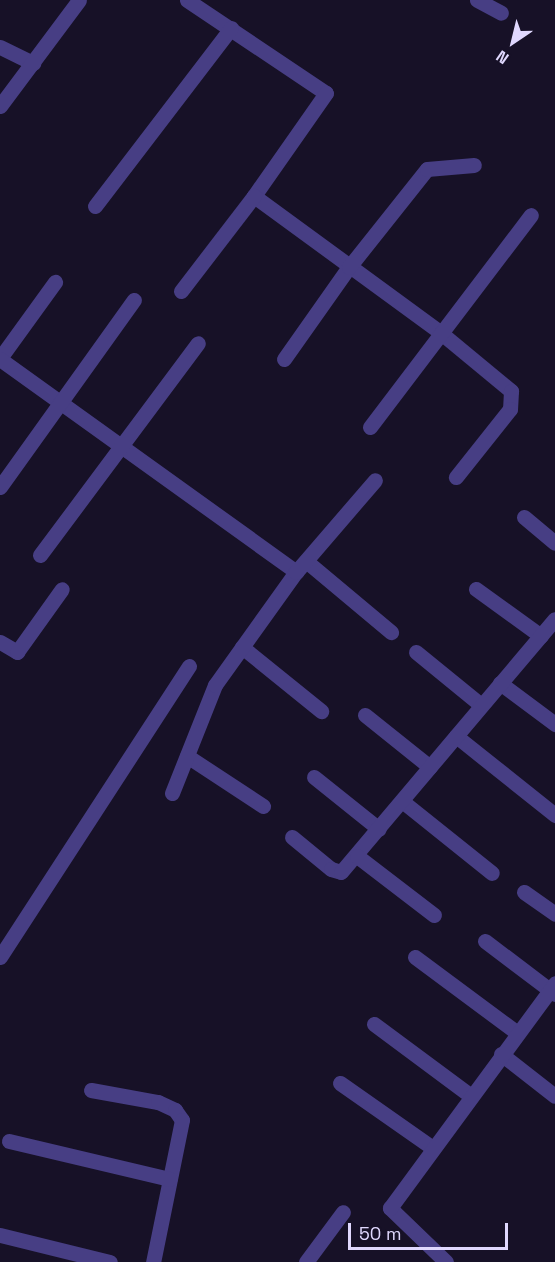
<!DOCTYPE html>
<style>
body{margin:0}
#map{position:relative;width:555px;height:1262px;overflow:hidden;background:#171127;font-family:"Space Grotesk",sans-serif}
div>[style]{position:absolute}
.minor>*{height:15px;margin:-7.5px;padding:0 7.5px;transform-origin:7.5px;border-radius:7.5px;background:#473e84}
span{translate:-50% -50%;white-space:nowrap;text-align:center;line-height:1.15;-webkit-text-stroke:4.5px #171127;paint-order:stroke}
.north{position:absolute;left:483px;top:12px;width:60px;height:60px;-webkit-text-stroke:4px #171127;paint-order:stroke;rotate:215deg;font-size:16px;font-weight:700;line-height:24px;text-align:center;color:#e0d8fe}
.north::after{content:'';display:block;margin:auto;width:21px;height:27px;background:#e0d8fe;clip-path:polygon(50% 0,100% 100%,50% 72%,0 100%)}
.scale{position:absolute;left:348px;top:1223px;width:160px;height:27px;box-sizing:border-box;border:3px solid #e0d8fe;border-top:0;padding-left:8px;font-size:18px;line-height:21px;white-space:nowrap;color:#e0d8fe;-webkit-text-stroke:4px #171127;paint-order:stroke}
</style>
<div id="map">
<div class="minor">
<i style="left:187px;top:0;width:167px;rotate:33.8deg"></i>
<i style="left:326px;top:93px;width:126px;rotate:125deg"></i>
<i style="left:254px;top:196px;width:232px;rotate:36.2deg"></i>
<i style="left:441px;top:333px;width:91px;rotate:39.6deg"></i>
<i style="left:511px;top:391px;width:18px;rotate:93deg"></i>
<i style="left:510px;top:409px;width:87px;rotate:128.5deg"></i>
<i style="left:477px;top:0;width:27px;rotate:28deg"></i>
<i style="left:0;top:47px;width:37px;rotate:26deg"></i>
<i style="left:0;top:106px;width:132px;rotate:-53.3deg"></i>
<i style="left:95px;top:206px;width:224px;rotate:-52.6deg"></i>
<i style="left:181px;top:291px;width:120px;rotate:-52.5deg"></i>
<i style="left:0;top:358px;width:94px;rotate:-54.1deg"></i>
<i style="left:0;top:359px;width:365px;rotate:35.7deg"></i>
<i style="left:284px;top:359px;width:113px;rotate:-54.8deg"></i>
<i style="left:349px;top:267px;width:125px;rotate:-51.5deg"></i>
<i style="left:427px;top:169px;width:47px;rotate:-4.9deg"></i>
<i style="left:370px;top:427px;width:266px;rotate:-52.8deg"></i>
<i style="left:0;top:487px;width:230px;rotate:-54.4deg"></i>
<i style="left:524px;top:517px;width:40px;rotate:40deg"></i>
<i style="left:40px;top:555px;width:264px;rotate:-53.3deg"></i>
<i style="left:306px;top:561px;width:111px;rotate:39.9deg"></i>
<i style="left:476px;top:589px;width:80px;rotate:35.9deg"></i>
<i style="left:0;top:642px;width:20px;rotate:30deg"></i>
<i style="left:17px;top:652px;width:77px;rotate:-54.5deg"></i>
<i style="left:242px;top:647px;width:102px;rotate:39deg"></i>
<i style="left:416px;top:652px;width:84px;rotate:39.2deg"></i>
<i style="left:500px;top:683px;width:69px;rotate:36.7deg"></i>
<i style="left:365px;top:715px;width:83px;rotate:38.7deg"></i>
<i style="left:456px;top:736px;width:127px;rotate:38.6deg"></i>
<i style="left:187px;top:756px;width:91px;rotate:33.3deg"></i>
<i style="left:314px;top:777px;width:83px;rotate:38.7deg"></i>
<i style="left:172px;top:793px;width:116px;rotate:-68.3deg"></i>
<i style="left:215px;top:685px;width:139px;rotate:-54.4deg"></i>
<i style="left:296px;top:572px;width:121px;rotate:-49.3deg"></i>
<i style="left:402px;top:801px;width:115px;rotate:38.7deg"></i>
<i style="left:292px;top:837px;width:50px;rotate:39.4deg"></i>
<i style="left:331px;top:869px;width:10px;rotate:17deg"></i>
<i style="left:341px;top:872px;width:331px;rotate:-49.8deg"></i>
<i style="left:357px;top:856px;width:97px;rotate:37.5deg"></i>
<i style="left:524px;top:892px;width:38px;rotate:35deg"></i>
<i style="left:485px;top:941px;width:88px;rotate:37.1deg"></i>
<i style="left:0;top:957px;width:347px;rotate:-57deg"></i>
<i style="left:415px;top:957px;width:126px;rotate:36.6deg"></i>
<i style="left:374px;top:1024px;width:121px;rotate:36.6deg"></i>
<i style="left:501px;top:1054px;width:68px;rotate:37.9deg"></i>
<i style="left:340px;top:1083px;width:113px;rotate:35deg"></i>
<i style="left:91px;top:1090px;width:68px;rotate:10.2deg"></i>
<i style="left:158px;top:1102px;width:19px;rotate:25deg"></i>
<i style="left:175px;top:1110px;width:12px;rotate:55deg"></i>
<i style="left:182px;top:1120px;width:145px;rotate:101.5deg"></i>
<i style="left:9px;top:1141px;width:165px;rotate:13.3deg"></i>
<i style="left:0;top:1235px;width:113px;rotate:13.8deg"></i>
<i style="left:306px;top:1262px;width:62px;rotate:-53.5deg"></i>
<i style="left:446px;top:1262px;width:78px;rotate:-136deg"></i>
<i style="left:390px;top:1208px;width:279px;rotate:-53.7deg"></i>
</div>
<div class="north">N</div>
<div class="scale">50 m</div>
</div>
